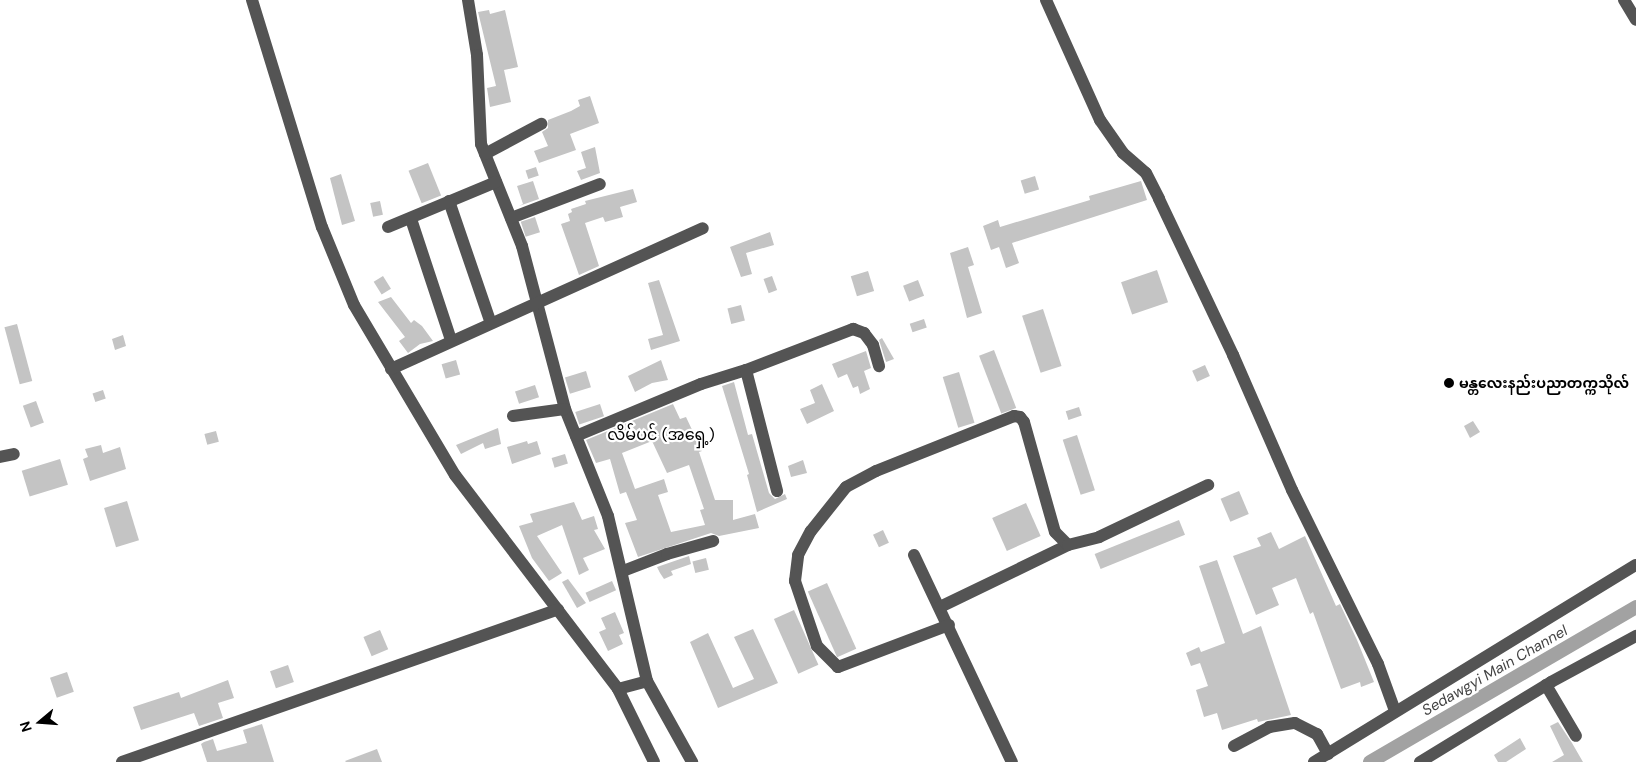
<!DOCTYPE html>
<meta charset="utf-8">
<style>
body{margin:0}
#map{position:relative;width:1636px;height:762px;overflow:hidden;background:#fff;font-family:"DM Sans","Noto Sans Myanmar",sans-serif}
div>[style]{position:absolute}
.canal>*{height:14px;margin:-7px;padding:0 7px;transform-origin:7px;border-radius:7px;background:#a2a2a2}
.building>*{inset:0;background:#c4c4c4;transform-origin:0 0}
.minor>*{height:12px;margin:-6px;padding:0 6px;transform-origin:6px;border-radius:6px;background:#545454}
.dots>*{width:14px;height:14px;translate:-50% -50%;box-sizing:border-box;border:2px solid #fff;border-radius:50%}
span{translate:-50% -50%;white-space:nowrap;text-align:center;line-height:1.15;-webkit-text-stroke:4.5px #fff;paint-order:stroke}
.poi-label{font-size:14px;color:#000;font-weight:700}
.left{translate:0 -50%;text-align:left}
.water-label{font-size:15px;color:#434343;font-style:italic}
.quarter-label{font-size:16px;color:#000}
.north{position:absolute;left:15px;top:697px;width:50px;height:50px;-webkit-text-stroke:4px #fff;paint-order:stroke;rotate:252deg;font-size:14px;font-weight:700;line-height:20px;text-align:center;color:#000}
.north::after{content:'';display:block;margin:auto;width:18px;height:22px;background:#000;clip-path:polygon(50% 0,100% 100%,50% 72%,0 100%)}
</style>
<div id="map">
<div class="canal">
<i style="left:1370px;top:762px;width:308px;rotate:-30.2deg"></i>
</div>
<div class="building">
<i style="clip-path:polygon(489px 10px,490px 14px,505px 10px,518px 67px,504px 70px,511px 102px,490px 107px,487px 88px,496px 86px,478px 12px)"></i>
<i style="clip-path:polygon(590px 96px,599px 123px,570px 134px,576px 150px,539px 163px,534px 151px,548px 146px,542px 132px,548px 128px,548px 120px,571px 111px,580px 106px,578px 100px)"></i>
<i style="clip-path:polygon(595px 147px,600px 173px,581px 180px,577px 171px,586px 168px,581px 152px)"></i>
<i style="left:428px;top:163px;width:35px;height:21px;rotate:68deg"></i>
<i style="left:536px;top:167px;width:9px;height:11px;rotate:72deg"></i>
<i style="clip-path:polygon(341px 174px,355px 221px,342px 225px,330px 178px)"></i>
<i style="left:1035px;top:176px;width:14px;height:15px;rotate:73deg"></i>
<i style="clip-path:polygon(533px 181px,539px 199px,519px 206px,523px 204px,517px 186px)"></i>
<i style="clip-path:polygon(1141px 181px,1147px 200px,1012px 243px,1019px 263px,1006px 268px,999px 247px,991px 250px,983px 226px,998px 220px,1000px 227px,1090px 200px,1089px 196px)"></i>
<i style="clip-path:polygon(633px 189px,637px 202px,620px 207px,623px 217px,605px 222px,603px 217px,585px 223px,599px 266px,579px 275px,561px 224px,570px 221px,568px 214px,572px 212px,571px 209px,586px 204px,585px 201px)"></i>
<i style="left:380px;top:201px;width:14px;height:10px;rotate:78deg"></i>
<i style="left:535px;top:217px;width:16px;height:15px;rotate:72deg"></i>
<i style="clip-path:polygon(770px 232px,774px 245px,746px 253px,752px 274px,741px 277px,730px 247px)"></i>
<i style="clip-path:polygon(968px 247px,974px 265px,968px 267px,982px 313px,967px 318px,950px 253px)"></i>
<i style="left:1157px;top:270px;width:34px;height:38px;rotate:71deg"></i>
<i style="left:868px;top:271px;width:21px;height:18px;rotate:73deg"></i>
<i style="left:383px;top:276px;width:15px;height:11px;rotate:58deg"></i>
<i style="left:772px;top:276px;width:15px;height:9px;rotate:70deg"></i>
<i style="clip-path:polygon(659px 280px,680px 341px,651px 350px,648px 339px,663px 335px,648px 283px)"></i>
<i style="left:918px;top:280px;width:17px;height:16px;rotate:69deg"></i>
<i style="clip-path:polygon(391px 297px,411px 323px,414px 320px,422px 326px,433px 341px,420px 344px,408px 353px,399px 341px,405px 337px,378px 302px)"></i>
<i style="left:741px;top:305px;width:16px;height:14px;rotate:76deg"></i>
<i style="left:1043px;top:309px;width:60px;height:22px;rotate:72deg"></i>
<i style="left:924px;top:319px;width:9px;height:15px;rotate:72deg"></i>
<i style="left:17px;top:324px;width:59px;height:13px;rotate:75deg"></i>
<i style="clip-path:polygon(123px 335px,126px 346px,115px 350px,112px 339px)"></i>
<i style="clip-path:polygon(882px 338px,894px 359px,886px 362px,879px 340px)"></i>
<i style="left:994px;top:350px;width:62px;height:16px;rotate:69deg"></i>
<i style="clip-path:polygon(866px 351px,871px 368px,864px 371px,870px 389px,860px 394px,858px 386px,853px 388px,847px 374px,838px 378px,832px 364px)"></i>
<i style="left:456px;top:360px;width:15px;height:15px;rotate:74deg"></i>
<i style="clip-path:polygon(661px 360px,668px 380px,652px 383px,635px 392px,628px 376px)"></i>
<i style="left:1205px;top:365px;width:12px;height:14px;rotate:66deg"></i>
<i style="left:586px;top:371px;width:17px;height:22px;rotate:73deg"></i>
<i style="left:959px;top:372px;width:53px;height:17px;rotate:73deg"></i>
<i style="clip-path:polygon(734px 382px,748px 435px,752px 434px,769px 493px,775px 499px,785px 494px,787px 499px,757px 512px,747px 475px,749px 474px,722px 386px)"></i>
<i style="clip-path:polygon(822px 384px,834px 411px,807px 424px,800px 409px,815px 403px,810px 390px)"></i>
<i style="left:535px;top:385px;width:13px;height:21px;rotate:72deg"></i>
<i style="left:103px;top:390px;width:9px;height:11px;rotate:72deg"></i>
<i style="left:36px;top:401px;width:23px;height:14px;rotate:70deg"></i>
<i style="left:600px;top:404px;width:13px;height:26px;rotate:72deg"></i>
<i style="clip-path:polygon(evenodd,673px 404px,680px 419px,686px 417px,702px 451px,699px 452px,715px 500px,733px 500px,733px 520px,755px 514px,759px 528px,719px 536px,711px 533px,638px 557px,625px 523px,637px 520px,626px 492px,620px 494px,610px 459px,596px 463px,586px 440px,673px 404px,652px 441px,667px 473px,689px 465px,704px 509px,700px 510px,705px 525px,671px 532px,658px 495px,668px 492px,664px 479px,635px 489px,622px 453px,652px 441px)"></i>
<i style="left:1079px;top:407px;width:9px;height:14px;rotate:72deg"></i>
<i style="clip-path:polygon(1473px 421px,1480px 432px,1470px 438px,1464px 426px)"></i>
<i style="clip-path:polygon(498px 428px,501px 444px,485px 449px,483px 443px,461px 454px,456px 445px)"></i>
<i style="left:216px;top:431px;width:11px;height:12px;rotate:75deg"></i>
<i style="left:1077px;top:435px;width:58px;height:15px;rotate:72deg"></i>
<i style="clip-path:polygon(527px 441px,528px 444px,537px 441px,541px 454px,512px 464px,507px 447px)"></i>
<i style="clip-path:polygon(101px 445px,103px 453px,120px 447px,126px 469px,90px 481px,83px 459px,88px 457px,85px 449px)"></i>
<i style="left:565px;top:454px;width:10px;height:14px;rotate:73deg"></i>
<i style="left:60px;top:459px;width:27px;height:40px;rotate:73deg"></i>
<i style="clip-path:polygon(803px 460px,807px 473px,791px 477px,788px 466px)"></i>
<i style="left:1239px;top:491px;width:25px;height:20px;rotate:67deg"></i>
<i style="left:127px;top:501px;width:41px;height:24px;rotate:73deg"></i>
<i style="clip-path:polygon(574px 502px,582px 520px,594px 516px,598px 529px,594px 530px,605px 549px,583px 558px,589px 570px,579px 575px,562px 525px,537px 536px,562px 573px,549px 581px,532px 558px,519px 526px,533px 522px,530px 514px)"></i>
<i style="left:1026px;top:503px;width:36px;height:37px;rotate:66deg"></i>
<i style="left:1179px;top:520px;width:16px;height:91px;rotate:68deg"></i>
<i style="left:883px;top:530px;width:14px;height:11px;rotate:65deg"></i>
<i style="clip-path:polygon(1271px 532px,1279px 549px,1305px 536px,1336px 606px,1340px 604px,1357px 640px,1374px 682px,1361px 687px,1360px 682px,1341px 689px,1313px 612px,1310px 614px,1296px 578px,1272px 588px,1279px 605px,1256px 615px,1233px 556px,1261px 546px,1257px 538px)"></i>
<i style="clip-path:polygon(689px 556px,691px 564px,671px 571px,673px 575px,664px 579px,660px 573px,657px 567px)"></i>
<i style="left:706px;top:558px;width:12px;height:14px;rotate:76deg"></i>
<i style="clip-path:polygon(1217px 560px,1243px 634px,1261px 626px,1291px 715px,1258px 722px,1257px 719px,1222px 730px,1217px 713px,1204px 717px,1196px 690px,1208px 686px,1200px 663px,1191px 666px,1186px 653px,1199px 647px,1201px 652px,1225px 643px,1199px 566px)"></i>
<i style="clip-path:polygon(568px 579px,586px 603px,577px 608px,562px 582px)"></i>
<i style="left:612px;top:581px;width:10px;height:29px;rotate:66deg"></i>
<i style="left:827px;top:583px;width:72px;height:21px;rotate:66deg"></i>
<i style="left:794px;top:610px;width:60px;height:22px;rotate:66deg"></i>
<i style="clip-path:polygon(615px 612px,624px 633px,619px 635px,623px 644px,608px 651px,599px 632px,606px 629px,601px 618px)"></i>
<i style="clip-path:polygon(753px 629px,778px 683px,718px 708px,690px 642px,708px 633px,733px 688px,754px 679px,734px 637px)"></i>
<i style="left:380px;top:630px;width:21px;height:18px;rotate:67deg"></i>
<i style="left:288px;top:665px;width:18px;height:19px;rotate:71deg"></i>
<i style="left:67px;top:672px;width:21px;height:18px;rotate:71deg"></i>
<i style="clip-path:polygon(228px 680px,234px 698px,218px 703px,223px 718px,199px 726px,194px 713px,141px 730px,133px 707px,179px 692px,181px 698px)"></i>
<i style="clip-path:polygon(1558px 722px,1572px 743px,1583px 762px,1552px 762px,1564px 755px,1550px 726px)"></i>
<i style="clip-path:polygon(262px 724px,274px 762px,207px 762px,201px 744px,204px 742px,213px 739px,217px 751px,247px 743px,243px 730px)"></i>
<i style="clip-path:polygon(1520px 738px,1526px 749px,1506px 762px,1498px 762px,1494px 755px)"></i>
<i style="clip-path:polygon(377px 749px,382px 762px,346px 762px,345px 761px)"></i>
</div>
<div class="minor">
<i style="left:252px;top:0;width:238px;rotate:72.9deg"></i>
<i style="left:322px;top:227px;width:84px;rotate:67.7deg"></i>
<i style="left:354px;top:305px;width:198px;rotate:59.3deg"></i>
<i style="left:455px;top:475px;width:269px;rotate:52.7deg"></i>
<i style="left:618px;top:689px;width:30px;rotate:-15deg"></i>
<i style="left:647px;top:681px;width:93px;rotate:60.9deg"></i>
<i style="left:468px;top:0;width:56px;rotate:80.7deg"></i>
<i style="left:477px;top:55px;width:89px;rotate:87.4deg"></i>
<i style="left:481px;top:144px;width:110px;rotate:68.1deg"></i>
<i style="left:522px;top:246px;width:169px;rotate:75.2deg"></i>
<i style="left:565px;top:409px;width:115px;rotate:68.1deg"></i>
<i style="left:608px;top:516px;width:170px;rotate:76.7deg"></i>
<i style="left:1046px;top:0;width:132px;rotate:65.8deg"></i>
<i style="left:1100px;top:120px;width:40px;rotate:55.1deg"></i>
<i style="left:1123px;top:153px;width:30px;rotate:41deg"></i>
<i style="left:1146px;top:173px;width:29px;rotate:63deg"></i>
<i style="left:1159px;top:199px;width:173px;rotate:64.6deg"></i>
<i style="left:1233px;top:355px;width:147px;rotate:66.4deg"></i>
<i style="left:1292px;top:490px;width:194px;rotate:63.7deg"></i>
<i style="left:1378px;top:664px;width:50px;rotate:70.1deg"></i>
<i style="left:1624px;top:0;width:23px;rotate:59deg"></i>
<i style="left:485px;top:154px;width:64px;rotate:-28.2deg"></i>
<i style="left:449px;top:201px;width:127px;rotate:71.1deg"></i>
<i style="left:511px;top:218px;width:95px;rotate:-20.9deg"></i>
<i style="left:411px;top:219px;width:127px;rotate:71.7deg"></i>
<i style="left:388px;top:227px;width:117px;rotate:-22.6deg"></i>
<i style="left:391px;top:369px;width:342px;rotate:-24.3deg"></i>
<i style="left:746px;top:370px;width:115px;rotate:-21deg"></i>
<i style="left:853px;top:329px;width:12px;rotate:20deg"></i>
<i style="left:864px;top:333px;width:15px;rotate:53deg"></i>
<i style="left:873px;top:345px;width:22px;rotate:74deg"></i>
<i style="left:513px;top:416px;width:52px;rotate:-7.7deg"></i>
<i style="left:576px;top:436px;width:135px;rotate:-22.6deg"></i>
<i style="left:701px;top:384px;width:47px;rotate:-17.3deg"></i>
<i style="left:746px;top:370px;width:125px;rotate:75.6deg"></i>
<i style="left:0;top:457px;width:14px;rotate:-12deg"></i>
<i style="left:914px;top:555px;width:229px;rotate:64.7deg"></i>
<i style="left:623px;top:571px;width:47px;rotate:-21.1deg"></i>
<i style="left:667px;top:554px;width:48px;rotate:-15.8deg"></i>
<i style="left:940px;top:607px;width:142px;rotate:-25.8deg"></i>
<i style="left:949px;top:625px;width:119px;rotate:159.3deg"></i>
<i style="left:838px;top:667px;width:30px;rotate:-135deg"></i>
<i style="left:817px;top:646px;width:69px;rotate:-108.7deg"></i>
<i style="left:795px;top:581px;width:26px;rotate:-83deg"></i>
<i style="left:798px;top:555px;width:27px;rotate:-62deg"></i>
<i style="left:811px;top:531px;width:56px;rotate:-51.5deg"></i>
<i style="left:846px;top:487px;width:34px;rotate:-28deg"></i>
<i style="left:876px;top:471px;width:149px;rotate:-21.7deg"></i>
<i style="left:1014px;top:416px;width:6px;rotate:9deg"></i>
<i style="left:1020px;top:417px;width:6px;rotate:51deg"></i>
<i style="left:1024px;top:422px;width:114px;rotate:74.3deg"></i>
<i style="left:1055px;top:532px;width:18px;rotate:45deg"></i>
<i style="left:1068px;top:545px;width:32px;rotate:-14deg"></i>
<i style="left:1099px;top:537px;width:121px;rotate:-25.5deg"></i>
<i style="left:1546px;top:685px;width:59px;rotate:59.5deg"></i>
<i style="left:618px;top:689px;width:81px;rotate:63.7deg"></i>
<i style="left:1234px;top:746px;width:40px;rotate:-28deg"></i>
<i style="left:1269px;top:727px;width:26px;rotate:-9deg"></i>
<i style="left:1295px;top:723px;width:25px;rotate:27deg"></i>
<i style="left:1317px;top:734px;width:23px;rotate:61deg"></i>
<i style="left:122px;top:762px;width:462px;rotate:-19.3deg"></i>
<i style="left:1314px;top:762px;width:377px;rotate:-31.5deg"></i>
<i style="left:1420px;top:762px;width:153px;rotate:-31.4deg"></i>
<i style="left:1551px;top:682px;width:97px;rotate:-28.4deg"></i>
</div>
<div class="dots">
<i style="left:1449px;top:383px;background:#000"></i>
</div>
<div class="poi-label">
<span class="left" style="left:1459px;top:383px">မန္တလေးနည်းပညာတက္ကသိုလ်</span>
</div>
<div class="water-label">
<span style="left:1495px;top:671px;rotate:-30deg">Sedawgyi Main Channel</span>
</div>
<div class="quarter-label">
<span style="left:661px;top:435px">လိမ်ပင် (အရှေ့)</span>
</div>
<div class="north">N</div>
</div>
